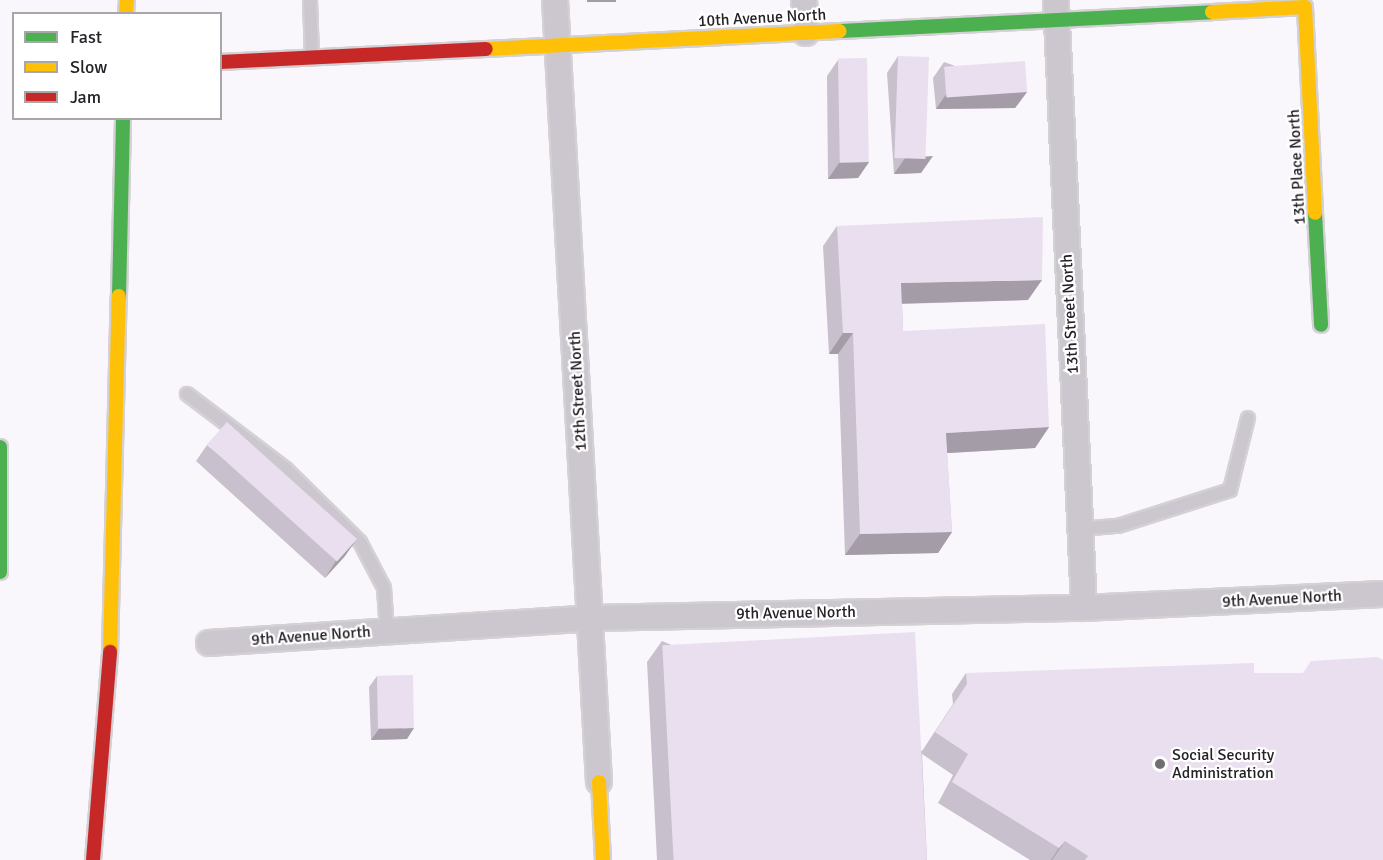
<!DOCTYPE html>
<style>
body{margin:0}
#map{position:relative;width:1383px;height:860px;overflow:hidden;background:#faf7fc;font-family:Signika,sans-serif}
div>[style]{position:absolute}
.roads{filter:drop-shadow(2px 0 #d4d1d5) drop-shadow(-2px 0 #d4d1d5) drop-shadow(0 2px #d4d1d5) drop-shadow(0 -2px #d4d1d5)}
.lane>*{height:12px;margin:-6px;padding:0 6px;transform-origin:6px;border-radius:6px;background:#ccc6cf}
.street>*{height:24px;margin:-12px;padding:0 12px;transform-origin:12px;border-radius:12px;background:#ccc6cf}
.fast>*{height:14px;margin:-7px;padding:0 7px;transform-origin:7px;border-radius:7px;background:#4caf50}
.slow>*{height:14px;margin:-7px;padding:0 7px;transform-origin:7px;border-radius:7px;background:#ffc107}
.jam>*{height:14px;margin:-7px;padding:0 7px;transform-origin:7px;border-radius:7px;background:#c62828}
.wall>*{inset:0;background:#c9c0ce}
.shaded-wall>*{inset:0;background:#a49ca7;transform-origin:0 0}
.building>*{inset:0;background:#eadfef;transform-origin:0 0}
.dots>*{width:16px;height:16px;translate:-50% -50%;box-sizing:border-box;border:3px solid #fff;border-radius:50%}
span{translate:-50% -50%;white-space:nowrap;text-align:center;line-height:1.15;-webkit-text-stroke:4.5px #fff;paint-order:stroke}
.street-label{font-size:16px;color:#252127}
.poi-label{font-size:16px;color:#252127}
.left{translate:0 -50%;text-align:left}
.legend{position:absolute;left:12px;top:12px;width:210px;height:108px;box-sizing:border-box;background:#fff;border:2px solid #a8a6a9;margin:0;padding:8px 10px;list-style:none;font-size:18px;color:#252127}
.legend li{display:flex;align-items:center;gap:12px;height:30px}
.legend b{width:30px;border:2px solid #a8a6a9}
</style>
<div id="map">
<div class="roads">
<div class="lane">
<i style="left:310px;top:0;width:56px;rotate:88deg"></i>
<i style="left:187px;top:394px;width:124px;rotate:37.1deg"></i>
<i style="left:286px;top:469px;width:104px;rotate:44.6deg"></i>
<i style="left:360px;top:542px;width:52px;rotate:62.4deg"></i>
<i style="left:384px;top:588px;width:43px;rotate:86deg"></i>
<i style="left:1080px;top:529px;width:38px;rotate:-5deg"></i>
<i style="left:1118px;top:526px;width:118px;rotate:-17.8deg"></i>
<i style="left:1230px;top:490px;width:74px;rotate:-76deg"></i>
</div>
<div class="street">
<i style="left:555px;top:0;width:783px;rotate:86.78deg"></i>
<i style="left:804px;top:0;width:33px;rotate:87deg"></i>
<i style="left:1056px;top:0;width:609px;rotate:87.36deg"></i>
<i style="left:209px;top:643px;width:383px;rotate:-3.7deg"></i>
<i style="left:591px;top:618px;width:493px;rotate:-1.2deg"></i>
<i style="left:1084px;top:608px;width:299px;rotate:-2.7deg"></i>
</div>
<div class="fast">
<i style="left:840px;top:31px;width:372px;rotate:-2.9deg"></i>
<i style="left:1315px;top:213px;width:112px;rotate:86.9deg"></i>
<i style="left:119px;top:296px;width:178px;rotate:-88.7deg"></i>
<i style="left:0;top:447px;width:125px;rotate:90deg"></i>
</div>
<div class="slow">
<i style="left:1212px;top:12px;width:93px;rotate:-3.1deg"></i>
<i style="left:1305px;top:7px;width:206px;rotate:87.2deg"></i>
<i style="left:126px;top:14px;width:14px;rotate:-86deg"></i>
<i style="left:486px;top:49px;width:354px;rotate:-2.9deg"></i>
<i style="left:110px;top:652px;width:356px;rotate:-88.6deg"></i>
<i style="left:599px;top:782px;width:78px;rotate:87.1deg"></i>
</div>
<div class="jam">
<i style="left:220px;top:62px;width:266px;rotate:-2.8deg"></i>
<i style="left:93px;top:860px;width:209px;rotate:-85.3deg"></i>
</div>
</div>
<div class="wall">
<i style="clip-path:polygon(898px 56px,921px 173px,894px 174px,887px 73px)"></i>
<i style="clip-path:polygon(838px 60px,869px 162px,858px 178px,828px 179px,827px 76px)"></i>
<i style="clip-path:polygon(944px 62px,1027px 92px,1015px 108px,936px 109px,933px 78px)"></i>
<i style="clip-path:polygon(837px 226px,1028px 300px,902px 304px,903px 331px,1049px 427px,1035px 448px,947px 453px,952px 532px,938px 553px,845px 555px,838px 354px,829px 354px,823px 246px)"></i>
<i style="clip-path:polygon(207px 445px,345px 556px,325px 578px,196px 461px)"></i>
<i style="clip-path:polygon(662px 641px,922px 751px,953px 704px,952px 694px,966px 673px,1254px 673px,1383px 860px,1030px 860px,938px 803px,953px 775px,922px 754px,927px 860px,657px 860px,647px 662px)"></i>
<i style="clip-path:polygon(377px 676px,407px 739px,371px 740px,369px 687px)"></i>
</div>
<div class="shaded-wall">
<i style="left:587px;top:0;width:29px;height:2px"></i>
<i style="clip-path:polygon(1027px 92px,1015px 108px,936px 109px,947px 93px)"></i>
<i style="clip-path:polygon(933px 156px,921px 173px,894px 174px,905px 158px)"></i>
<i style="clip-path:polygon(869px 162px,858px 178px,828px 179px,839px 163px)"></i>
<i style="clip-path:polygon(1042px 280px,1028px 300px,886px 304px,901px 283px)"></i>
<i style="clip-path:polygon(843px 333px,853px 333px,838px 354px,829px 354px)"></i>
<i style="clip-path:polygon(1049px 427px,1035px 448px,931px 454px,946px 433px)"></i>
<i style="clip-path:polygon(952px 532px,938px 553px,845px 555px,860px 534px)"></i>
<i style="clip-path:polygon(357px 539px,345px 556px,325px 578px,336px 561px)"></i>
<i style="clip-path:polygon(414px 728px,407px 739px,371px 740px,379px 729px)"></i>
<i style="clip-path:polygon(1065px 841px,1052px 860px,1051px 860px,1059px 848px)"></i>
</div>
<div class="building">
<i style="left:898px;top:56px;width:31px;height:102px;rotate:2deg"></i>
<i style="left:867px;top:58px;width:104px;height:29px;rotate:89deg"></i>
<i style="left:1025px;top:61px;width:31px;height:81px;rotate:86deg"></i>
<i style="clip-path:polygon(1043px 217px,1042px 280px,901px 283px,903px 331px,1045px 324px,1049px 427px,946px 433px,952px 532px,860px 534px,853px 333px,843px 333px,837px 226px)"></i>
<i style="left:227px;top:422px;width:175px;height:30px;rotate:42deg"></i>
<i style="left:915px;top:632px;width:228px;height:253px;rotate:87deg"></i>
<i style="clip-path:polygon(1378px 657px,1383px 660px,1383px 860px,1085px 860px,1088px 856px,1065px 841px,1059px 848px,952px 782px,968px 754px,935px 732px,967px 684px,966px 673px,1254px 663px,1254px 673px,1303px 673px,1311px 661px)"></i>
<i style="left:413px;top:675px;width:53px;height:36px;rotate:89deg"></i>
</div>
<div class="dots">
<i style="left:1160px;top:764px;background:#706c72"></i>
</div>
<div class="street-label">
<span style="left:762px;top:18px;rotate:-3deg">10th Avenue North</span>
<span style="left:1297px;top:167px;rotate:-93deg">13th Place North</span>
<span style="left:1070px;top:314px;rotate:-93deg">13th Street North</span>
<span style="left:578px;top:391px;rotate:-93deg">12th Street North</span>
<span style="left:1282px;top:599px;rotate:-3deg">9th Avenue North</span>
<span style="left:796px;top:613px;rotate:-1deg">9th Avenue North</span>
<span style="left:311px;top:636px;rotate:-4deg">9th Avenue North</span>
</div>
<div class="poi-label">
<span class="left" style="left:1172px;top:764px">Social Security<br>Administration</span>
</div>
<ul class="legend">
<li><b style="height:8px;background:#4caf50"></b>Fast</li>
<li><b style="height:8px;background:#ffc107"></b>Slow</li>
<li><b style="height:8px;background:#c62828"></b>Jam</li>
</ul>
</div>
